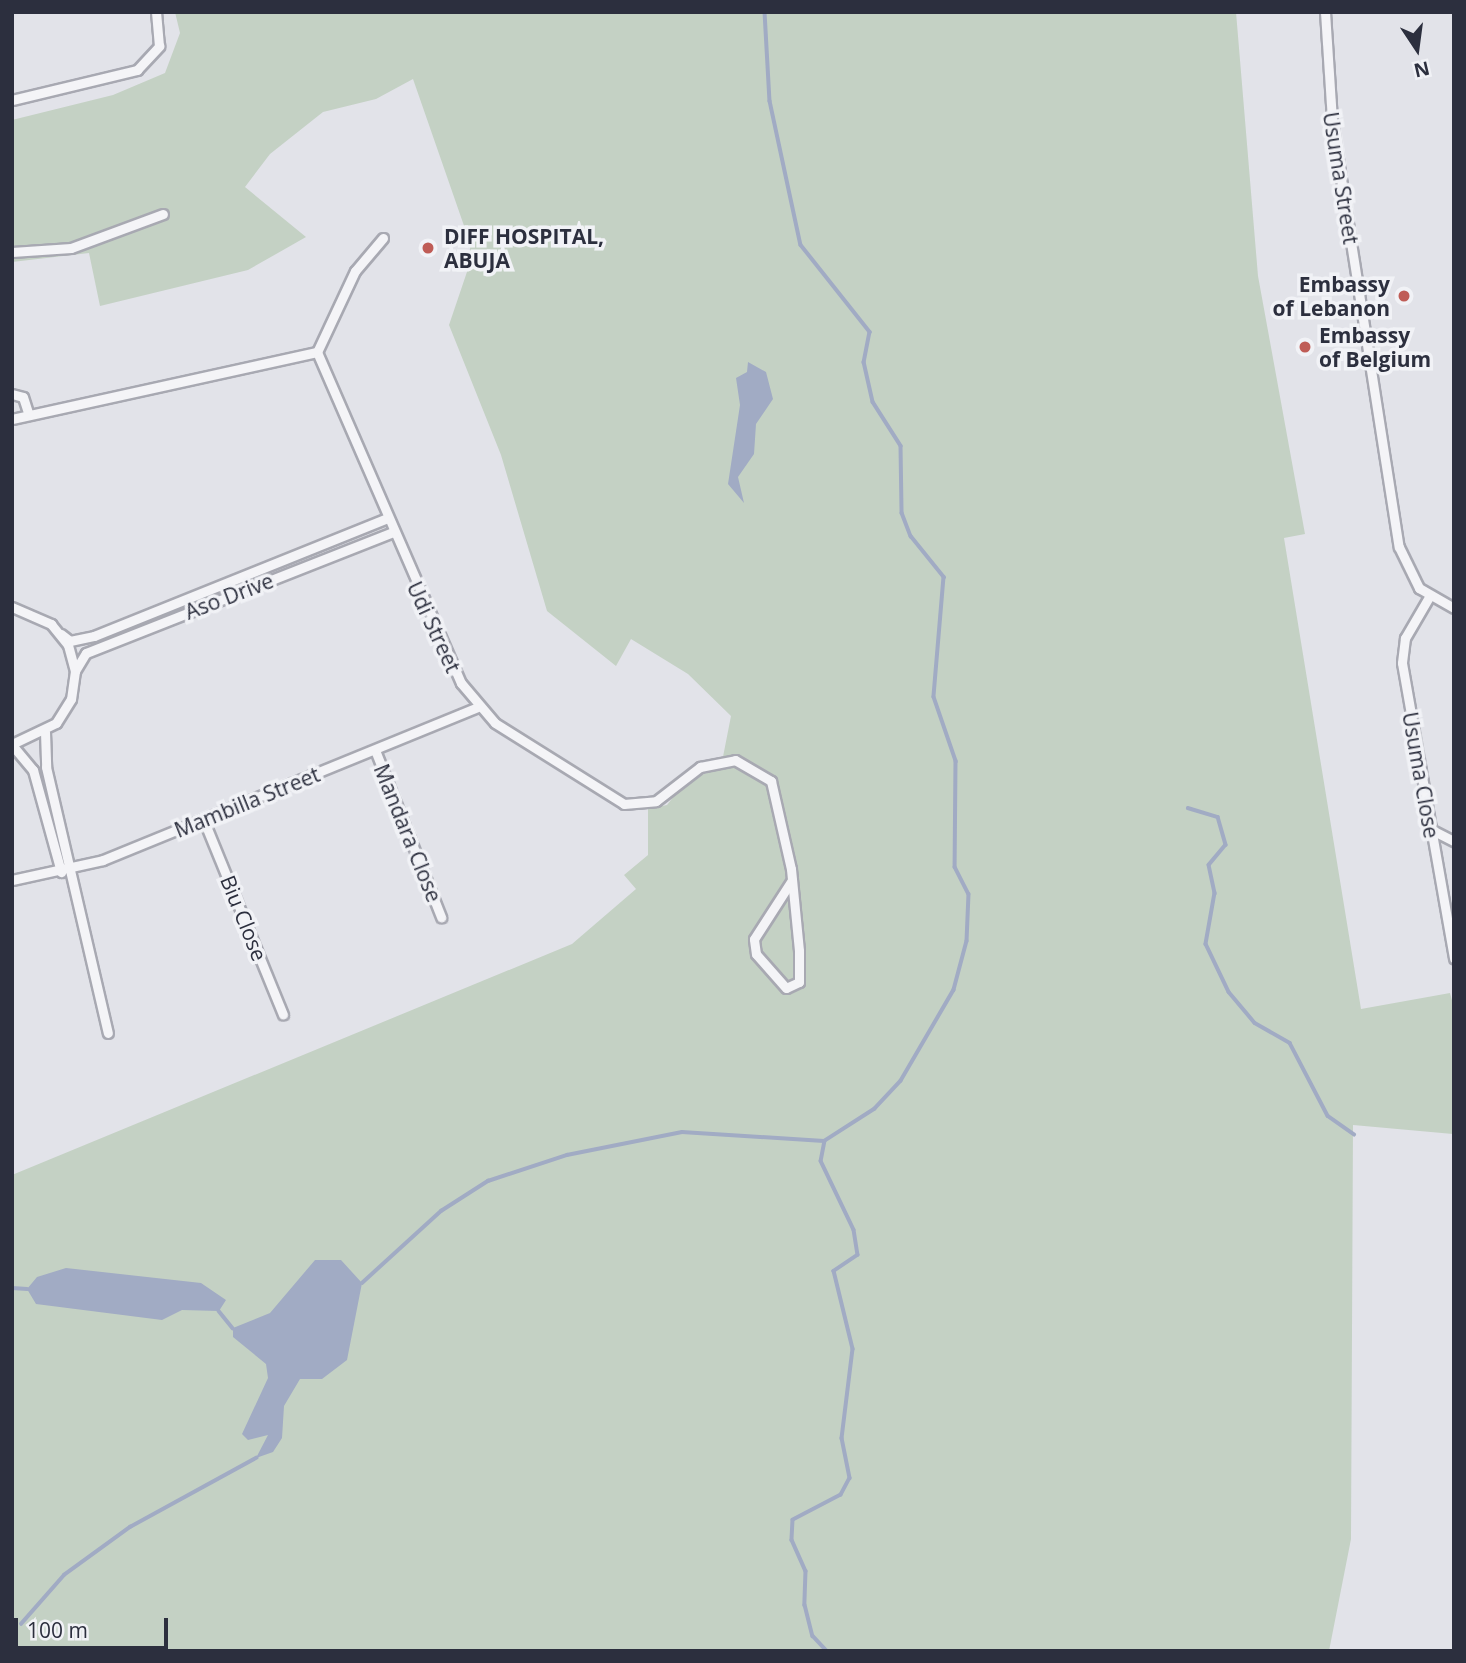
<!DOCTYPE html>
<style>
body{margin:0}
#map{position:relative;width:1466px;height:1663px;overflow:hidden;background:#e2e3e9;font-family:"Open Sans",sans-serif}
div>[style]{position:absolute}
.green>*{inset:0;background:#c4d1c4}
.water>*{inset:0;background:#a1abc4}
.stream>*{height:3.5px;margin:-1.75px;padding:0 1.75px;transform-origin:1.75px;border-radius:1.75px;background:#a1abc4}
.roads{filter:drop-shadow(2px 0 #a8a9b2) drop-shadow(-2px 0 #a8a9b2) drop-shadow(0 2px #a8a9b2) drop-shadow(0 -2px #a8a9b2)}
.street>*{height:9px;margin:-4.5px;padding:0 4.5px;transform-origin:4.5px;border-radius:4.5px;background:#f4f4f7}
.dots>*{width:19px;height:19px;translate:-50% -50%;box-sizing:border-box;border:4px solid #f1f2f6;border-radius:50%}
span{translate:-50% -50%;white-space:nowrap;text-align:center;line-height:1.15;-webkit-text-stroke:7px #f1f2f6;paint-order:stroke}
.street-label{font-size:21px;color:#2c2f3e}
.poi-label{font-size:21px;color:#2c2f3e;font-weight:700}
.left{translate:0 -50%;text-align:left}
.right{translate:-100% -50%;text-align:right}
.frame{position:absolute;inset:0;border:14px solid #2c2f3e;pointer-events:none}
.north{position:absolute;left:1382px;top:14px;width:70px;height:70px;-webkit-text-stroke:5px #f1f2f6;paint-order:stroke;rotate:167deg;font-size:19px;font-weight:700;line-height:28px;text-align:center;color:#2c2f3e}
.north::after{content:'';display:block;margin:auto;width:24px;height:32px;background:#2c2f3e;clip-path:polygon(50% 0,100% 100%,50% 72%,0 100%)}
.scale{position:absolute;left:14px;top:1618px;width:154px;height:32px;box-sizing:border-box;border:4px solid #2c2f3e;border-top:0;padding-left:9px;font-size:21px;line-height:24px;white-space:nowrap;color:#2c2f3e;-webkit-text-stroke:5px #f1f2f6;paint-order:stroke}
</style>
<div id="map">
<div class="green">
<i style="clip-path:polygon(175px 12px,1236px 12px,1258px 276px,1305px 534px,1284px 538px,1361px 1009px,1450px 993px,1454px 1008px,1453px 1134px,1353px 1125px,1351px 1539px,1329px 1651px,12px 1651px,12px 1175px,572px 944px,636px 889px,624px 875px,648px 855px,648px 809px,667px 805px,685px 782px,721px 767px,731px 716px,688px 674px,631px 639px,616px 666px,547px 611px,501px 455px,449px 325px,470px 263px,470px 243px,413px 79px,376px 99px,323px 112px,270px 154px,245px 187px,306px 237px,248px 270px,100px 306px,89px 253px,12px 262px,12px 120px,113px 95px,165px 73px,180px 33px)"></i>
</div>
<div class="water">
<i style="clip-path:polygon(748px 362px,766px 372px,773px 399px,756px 424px,754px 454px,738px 477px,744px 503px,728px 484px,740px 405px,736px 378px,747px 372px)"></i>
<i style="clip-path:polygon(315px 1260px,341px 1260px,362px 1283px,347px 1360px,322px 1379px,300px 1379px,284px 1406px,282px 1438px,273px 1452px,256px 1458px,268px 1435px,248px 1440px,242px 1434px,268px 1378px,266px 1364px,233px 1337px,233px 1328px,270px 1313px)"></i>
<i style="clip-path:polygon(66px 1268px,201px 1283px,226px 1300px,219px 1311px,182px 1310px,162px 1320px,36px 1304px,27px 1289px,37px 1277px)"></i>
</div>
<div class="stream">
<i style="left:765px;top:12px;width:89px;rotate:86.8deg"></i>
<i style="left:770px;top:101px;width:147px;rotate:77.9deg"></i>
<i style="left:801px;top:245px;width:111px;rotate:51.6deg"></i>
<i style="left:870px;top:332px;width:31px;rotate:101deg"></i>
<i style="left:864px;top:362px;width:41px;rotate:77.3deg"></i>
<i style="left:873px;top:402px;width:52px;rotate:57.5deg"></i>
<i style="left:901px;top:446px;width:67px;rotate:89.1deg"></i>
<i style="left:902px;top:513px;width:25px;rotate:69deg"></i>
<i style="left:911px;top:536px;width:53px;rotate:51.2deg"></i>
<i style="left:944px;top:577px;width:120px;rotate:94.8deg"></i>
<i style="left:934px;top:697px;width:68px;rotate:71deg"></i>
<i style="left:956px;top:761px;width:106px;rotate:90.5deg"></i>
<i style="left:955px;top:867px;width:30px;rotate:63deg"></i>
<i style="left:969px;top:894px;width:47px;rotate:92.4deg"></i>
<i style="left:967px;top:941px;width:51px;rotate:104.9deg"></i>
<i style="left:954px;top:990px;width:105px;rotate:120.2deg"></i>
<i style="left:901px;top:1081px;width:38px;rotate:133deg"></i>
<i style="left:875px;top:1109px;width:59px;rotate:147.4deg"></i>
<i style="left:825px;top:1141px;width:20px;rotate:101deg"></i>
<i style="left:821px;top:1161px;width:76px;rotate:64.4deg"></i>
<i style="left:854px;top:1230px;width:25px;rotate:81deg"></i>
<i style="left:858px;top:1255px;width:29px;rotate:146deg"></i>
<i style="left:834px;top:1271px;width:80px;rotate:76.3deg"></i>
<i style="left:853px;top:1349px;width:90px;rotate:97deg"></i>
<i style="left:842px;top:1438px;width:41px;rotate:78.7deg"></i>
<i style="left:850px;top:1478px;width:19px;rotate:118deg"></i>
<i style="left:841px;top:1495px;width:54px;rotate:152.5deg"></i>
<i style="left:793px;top:1520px;width:20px;rotate:93deg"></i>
<i style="left:792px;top:1540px;width:34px;rotate:66deg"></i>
<i style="left:806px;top:1571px;width:34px;rotate:92deg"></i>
<i style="left:805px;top:1605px;width:32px;rotate:76deg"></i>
<i style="left:813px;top:1636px;width:21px;rotate:47deg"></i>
<i style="left:1188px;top:808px;width:31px;rotate:17deg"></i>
<i style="left:1218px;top:817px;width:29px;rotate:74deg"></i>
<i style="left:1226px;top:845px;width:26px;rotate:130deg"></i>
<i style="left:1209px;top:865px;width:29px;rotate:78deg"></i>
<i style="left:1215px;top:893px;width:52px;rotate:100deg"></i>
<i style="left:1206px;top:944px;width:53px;rotate:64.4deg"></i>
<i style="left:1229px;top:992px;width:40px;rotate:50deg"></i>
<i style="left:1255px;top:1023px;width:40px;rotate:29.7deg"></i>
<i style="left:1290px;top:1043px;width:82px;rotate:62.5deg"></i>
<i style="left:1328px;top:1116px;width:32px;rotate:35deg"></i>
<i style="left:362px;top:1283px;width:107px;rotate:-42.3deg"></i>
<i style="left:441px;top:1211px;width:56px;rotate:-32.6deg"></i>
<i style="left:488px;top:1181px;width:83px;rotate:-18.2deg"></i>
<i style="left:567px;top:1155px;width:117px;rotate:-11.3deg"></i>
<i style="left:682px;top:1132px;width:142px;rotate:3.6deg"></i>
<i style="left:12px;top:1288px;width:15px;rotate:4deg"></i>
<i style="left:219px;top:1311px;width:22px;rotate:51deg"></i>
<i style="left:21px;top:1624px;width:65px;rotate:-48.7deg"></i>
<i style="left:64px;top:1575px;width:82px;rotate:-36deg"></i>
<i style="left:130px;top:1527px;width:144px;rotate:-28.7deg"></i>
</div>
<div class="roads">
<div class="street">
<i style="left:1325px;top:12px;width:109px;rotate:86.3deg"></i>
<i style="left:1332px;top:121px;width:431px;rotate:81.1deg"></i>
<i style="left:1399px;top:547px;width:46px;rotate:64deg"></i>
<i style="left:1419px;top:588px;width:40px;rotate:29.7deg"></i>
<i style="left:12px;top:100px;width:129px;rotate:-13.5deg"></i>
<i style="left:137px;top:70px;width:33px;rotate:-47deg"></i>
<i style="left:159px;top:46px;width:34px;rotate:-95deg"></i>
<i style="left:383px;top:238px;width:43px;rotate:130.3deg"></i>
<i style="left:355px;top:271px;width:89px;rotate:115.1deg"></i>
<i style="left:317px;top:352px;width:361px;rotate:66.5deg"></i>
<i style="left:461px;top:683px;width:52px;rotate:49.6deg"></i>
<i style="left:495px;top:723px;width:152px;rotate:32.1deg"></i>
<i style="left:624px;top:804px;width:32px;rotate:-5deg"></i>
<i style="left:656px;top:801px;width:56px;rotate:-37.7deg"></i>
<i style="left:700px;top:767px;width:36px;rotate:-11deg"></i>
<i style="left:735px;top:760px;width:42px;rotate:30.3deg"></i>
<i style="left:771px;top:781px;width:90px;rotate:77.2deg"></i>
<i style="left:791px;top:869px;width:82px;rotate:84.4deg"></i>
<i style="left:799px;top:951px;width:31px;rotate:90deg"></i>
<i style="left:799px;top:982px;width:14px;rotate:155deg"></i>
<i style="left:786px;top:988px;width:45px;rotate:-131.4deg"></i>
<i style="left:756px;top:954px;width:15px;rotate:-98deg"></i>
<i style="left:754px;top:939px;width:70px;rotate:-57.2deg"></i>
<i style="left:12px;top:252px;width:59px;rotate:-3.9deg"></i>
<i style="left:71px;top:248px;width:98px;rotate:-20.3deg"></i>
<i style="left:12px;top:394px;width:11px;rotate:15deg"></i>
<i style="left:23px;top:397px;width:19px;rotate:72deg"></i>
<i style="left:12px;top:419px;width:312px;rotate:-12.4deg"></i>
<i style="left:1429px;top:597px;width:48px;rotate:120.3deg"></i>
<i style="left:1405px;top:638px;width:25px;rotate:97deg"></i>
<i style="left:1402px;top:663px;width:300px;rotate:80deg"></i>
<i style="left:12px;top:607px;width:43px;rotate:23.6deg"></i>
<i style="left:51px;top:624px;width:27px;rotate:51deg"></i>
<i style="left:68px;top:645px;width:27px;rotate:75deg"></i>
<i style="left:75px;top:671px;width:28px;rotate:98deg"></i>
<i style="left:71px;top:699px;width:28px;rotate:122deg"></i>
<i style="left:56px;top:723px;width:49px;rotate:154.5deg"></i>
<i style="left:61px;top:634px;width:11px;rotate:38deg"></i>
<i style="left:70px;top:641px;width:25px;rotate:-12deg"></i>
<i style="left:94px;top:636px;width:317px;rotate:-21.9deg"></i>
<i style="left:75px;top:671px;width:21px;rotate:-59deg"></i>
<i style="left:86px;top:653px;width:330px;rotate:-21.5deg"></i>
<i style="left:45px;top:732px;width:35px;rotate:88deg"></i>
<i style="left:46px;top:767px;width:273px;rotate:76.9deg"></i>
<i style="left:12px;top:745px;width:33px;rotate:50deg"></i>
<i style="left:33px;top:770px;width:106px;rotate:74.6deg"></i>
<i style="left:375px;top:750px;width:180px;rotate:68.4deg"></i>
<i style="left:204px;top:821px;width:209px;rotate:67.8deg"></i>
<i style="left:1430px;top:829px;width:27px;rotate:27deg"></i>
<i style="left:12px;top:880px;width:93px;rotate:-12.4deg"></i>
<i style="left:103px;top:860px;width:404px;rotate:-22.2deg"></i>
</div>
</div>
<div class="dots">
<i style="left:428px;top:248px;background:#bf5c56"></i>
<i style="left:1404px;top:296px;background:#bf5c56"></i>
<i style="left:1305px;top:347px;background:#bf5c56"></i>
</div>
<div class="street-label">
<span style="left:1341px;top:178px;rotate:81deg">Usuma Street</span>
<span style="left:229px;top:596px;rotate:-21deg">Aso Drive</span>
<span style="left:434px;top:627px;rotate:65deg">Udi Street</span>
<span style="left:1421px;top:775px;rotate:80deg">Usuma Close</span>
<span style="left:247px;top:802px;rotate:-22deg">Mambilla Street</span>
<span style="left:408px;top:833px;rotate:68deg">Mandara Close</span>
<span style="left:244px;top:918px;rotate:68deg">Biu Close</span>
</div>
<div class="poi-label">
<span class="left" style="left:444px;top:248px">DIFF HOSPITAL,<br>ABUJA</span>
<span class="right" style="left:1390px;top:296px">Embassy<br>of Lebanon</span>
<span class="left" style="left:1319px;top:347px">Embassy<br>of Belgium</span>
</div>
<div class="frame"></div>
<div class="north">N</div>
<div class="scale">100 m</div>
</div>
